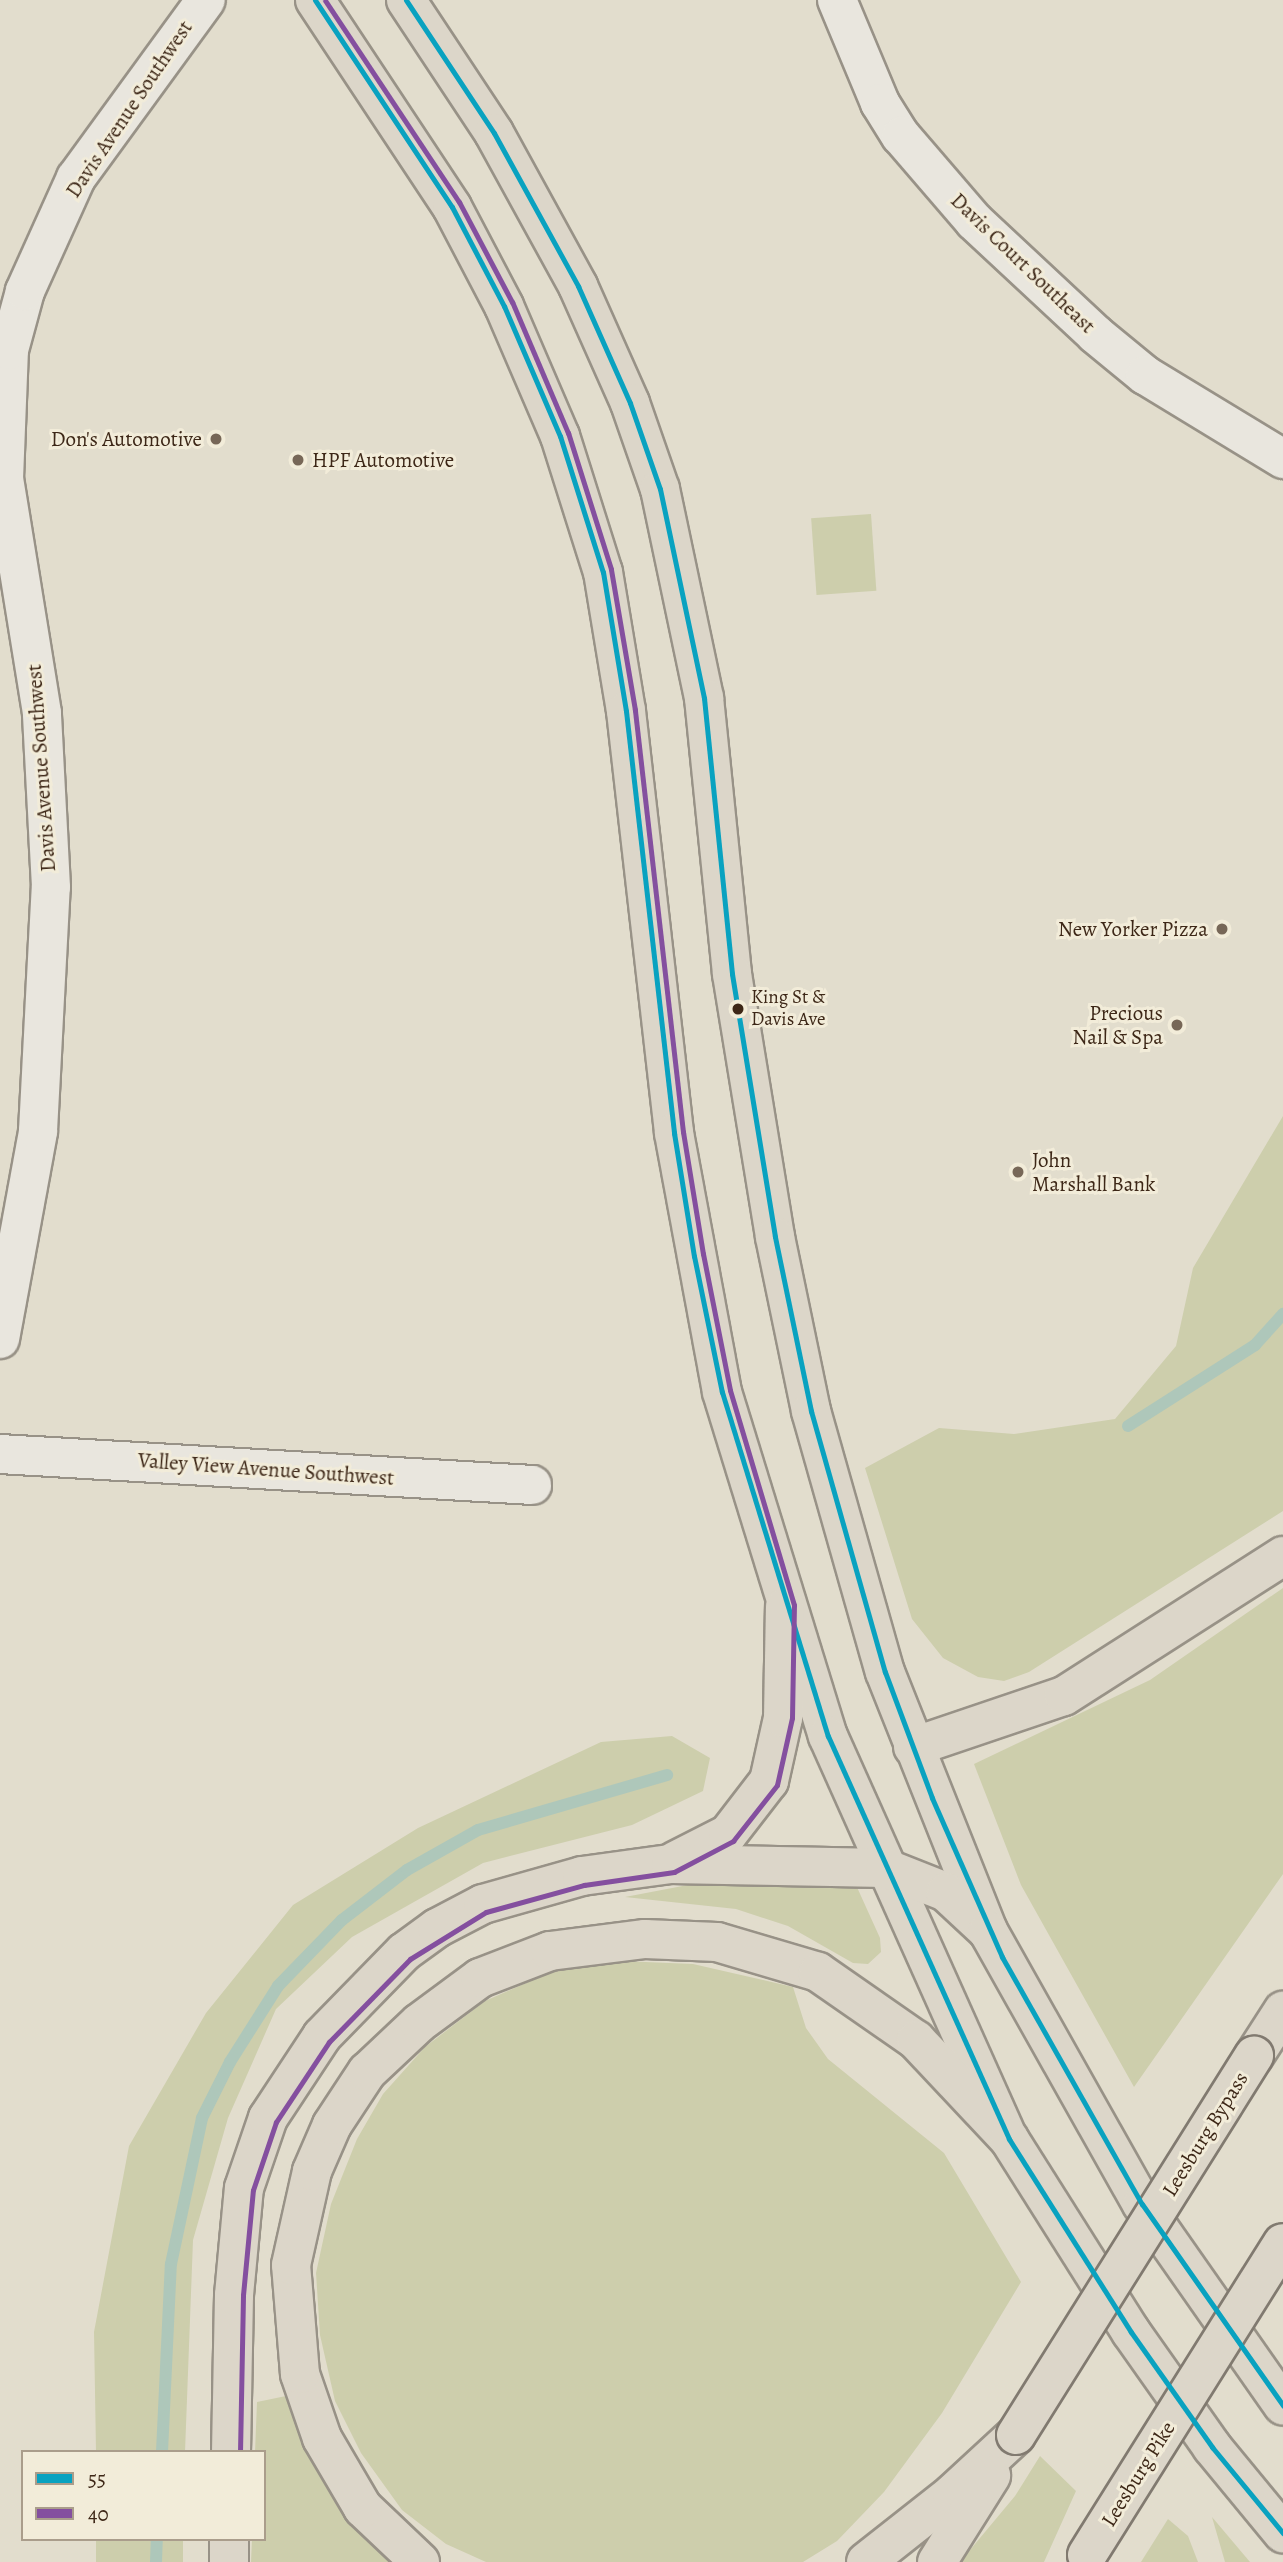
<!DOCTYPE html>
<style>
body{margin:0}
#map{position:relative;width:1283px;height:2562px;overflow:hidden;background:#e2ddcd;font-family:Alegreya,serif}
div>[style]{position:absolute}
.green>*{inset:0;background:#cdceac;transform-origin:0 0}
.stream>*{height:12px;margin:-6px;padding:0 6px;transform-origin:6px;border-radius:6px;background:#aec7ba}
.roads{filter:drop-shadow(2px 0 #989287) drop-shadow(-2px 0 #989287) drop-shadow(0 2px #989287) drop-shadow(0 -2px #989287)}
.street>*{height:38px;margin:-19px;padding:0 19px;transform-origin:19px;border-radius:19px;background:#e9e6de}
.secondary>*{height:38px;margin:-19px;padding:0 19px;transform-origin:19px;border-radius:19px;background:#e9e6de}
.primary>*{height:38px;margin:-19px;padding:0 19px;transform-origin:19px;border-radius:19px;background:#dcd6c9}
.highway>*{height:38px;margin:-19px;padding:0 19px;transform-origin:19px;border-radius:19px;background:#dcd6c9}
.bridges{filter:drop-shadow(2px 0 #817a70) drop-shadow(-2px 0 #817a70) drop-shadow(0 2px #817a70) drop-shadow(0 -2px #817a70)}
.highway-bridge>*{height:38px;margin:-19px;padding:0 19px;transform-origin:19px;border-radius:19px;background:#dcd6c9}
.bus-1>*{height:5px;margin:-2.5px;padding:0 2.5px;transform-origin:2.5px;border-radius:2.5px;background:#09a2c0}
.bus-2>*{height:5px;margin:-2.5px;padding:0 2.5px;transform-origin:2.5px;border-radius:2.5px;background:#844f9f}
.dots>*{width:19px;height:19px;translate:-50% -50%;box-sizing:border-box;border:4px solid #f2ecd9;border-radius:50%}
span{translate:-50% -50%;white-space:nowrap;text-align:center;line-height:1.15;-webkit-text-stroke:6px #f2ecd9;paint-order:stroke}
.bus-label{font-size:19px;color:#3d2717}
.left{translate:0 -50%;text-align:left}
.street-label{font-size:21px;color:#3d2717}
.poi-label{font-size:21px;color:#3d2717}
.right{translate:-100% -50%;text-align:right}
.legend{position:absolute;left:21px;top:2450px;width:245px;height:91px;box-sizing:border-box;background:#f2ecd9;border:2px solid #aa9d8b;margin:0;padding:9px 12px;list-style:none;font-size:21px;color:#3d2717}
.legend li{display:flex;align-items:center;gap:14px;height:35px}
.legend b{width:35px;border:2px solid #aa9d8b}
</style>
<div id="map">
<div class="green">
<i style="left:871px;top:514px;width:77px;height:60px;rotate:86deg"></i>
<i style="clip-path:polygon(1283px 1116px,1283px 1511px,1029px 1672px,1004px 1681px,978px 1677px,943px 1658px,912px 1619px,865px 1468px,939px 1428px,1014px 1434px,1115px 1419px,1176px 1346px,1193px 1268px)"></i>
<i style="clip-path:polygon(1283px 1588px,1283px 1874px,1134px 2087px,1021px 1885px,974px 1764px,1150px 1680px)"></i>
<i style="clip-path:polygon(672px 1736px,710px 1758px,703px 1791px,632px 1825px,483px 1863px,352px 1937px,276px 2009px,228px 2118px,193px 2240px,185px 2452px,96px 2452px,94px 2332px,129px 2146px,206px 2013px,293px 1905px,418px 1828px,601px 1742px)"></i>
<i style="clip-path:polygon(693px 1884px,856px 1885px,880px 1938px,881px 1952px,868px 1964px,853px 1963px,788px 1926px,736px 1909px,625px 1897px)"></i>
<i style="clip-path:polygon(621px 1961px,693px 1964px,793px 1987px,806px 2028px,828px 2059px,944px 2153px,1021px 2282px,942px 2413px,884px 2492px,837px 2541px,803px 2562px,486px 2562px,446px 2544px,402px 2510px,361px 2453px,335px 2401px,320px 2335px,316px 2273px,331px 2204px,357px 2139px,383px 2094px,425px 2047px,485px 2001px,551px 1972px)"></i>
<i style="clip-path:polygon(286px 2396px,301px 2430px,397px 2562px,251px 2562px,252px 2539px,264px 2539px,264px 2452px,255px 2452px,257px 2402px)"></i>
<i style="clip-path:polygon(1040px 2456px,1076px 2491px,1044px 2562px,960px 2562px,1015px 2496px)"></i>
<i style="clip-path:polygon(1212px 2517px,1250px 2562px,1225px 2562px)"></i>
<i style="clip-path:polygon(1168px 2519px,1188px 2536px,1198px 2562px,1141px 2562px)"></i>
<i style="left:96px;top:2539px;width:87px;height:23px"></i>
</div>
<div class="stream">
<i style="left:1128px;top:1426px;width:151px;rotate:-32.5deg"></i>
<i style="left:1255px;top:1345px;width:42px;rotate:-47.9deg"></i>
<i style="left:162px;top:2452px;width:188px;rotate:-87.3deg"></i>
<i style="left:171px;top:2264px;width:149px;rotate:-78deg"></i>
<i style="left:202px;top:2118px;width:63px;rotate:-63.4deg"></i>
<i style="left:230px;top:2062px;width:90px;rotate:-57.7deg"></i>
<i style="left:278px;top:1986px;width:92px;rotate:-45.9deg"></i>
<i style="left:342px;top:1920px;width:82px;rotate:-37.6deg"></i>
<i style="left:407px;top:1870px;width:81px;rotate:-29.4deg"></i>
<i style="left:478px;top:1830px;width:197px;rotate:-16.2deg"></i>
<i style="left:156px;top:2562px;width:23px;rotate:-88deg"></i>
</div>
<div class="roads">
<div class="street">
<i style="left:837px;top:0;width:112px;rotate:67.3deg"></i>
<i style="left:880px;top:103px;width:39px;rotate:58deg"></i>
<i style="left:901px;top:136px;width:112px;rotate:49.3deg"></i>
<i style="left:974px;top:221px;width:166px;rotate:43deg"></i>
<i style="left:1095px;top:334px;width:65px;rotate:39.4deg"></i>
<i style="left:1145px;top:375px;width:162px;rotate:31.3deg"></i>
<i style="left:0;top:1454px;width:533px;rotate:3.33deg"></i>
</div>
<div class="secondary">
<i style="left:0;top:1339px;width:211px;rotate:-79.6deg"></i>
<i style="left:38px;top:1131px;width:244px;rotate:-87deg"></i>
<i style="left:51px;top:887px;width:174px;rotate:-93deg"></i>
<i style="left:42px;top:713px;width:237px;rotate:-99.2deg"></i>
<i style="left:4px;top:479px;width:129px;rotate:-87.8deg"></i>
<i style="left:9px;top:350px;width:61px;rotate:-74.8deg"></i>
<i style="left:25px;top:291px;width:124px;rotate:-65.7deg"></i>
<i style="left:76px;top:178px;width:220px;rotate:-53.9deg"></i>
</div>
<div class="primary">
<i style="left:315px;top:0;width:248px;rotate:56.5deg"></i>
<i style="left:452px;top:207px;width:112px;rotate:62.3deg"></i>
<i style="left:504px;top:306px;width:142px;rotate:66.7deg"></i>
<i style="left:560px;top:436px;width:143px;rotate:72.5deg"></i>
<i style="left:603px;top:572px;width:141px;rotate:80.6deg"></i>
<i style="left:626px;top:711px;width:425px;rotate:83.5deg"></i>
<i style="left:674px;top:1133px;width:263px;rotate:79.5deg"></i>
<i style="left:722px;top:1392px;width:360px;rotate:72.9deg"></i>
<i style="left:828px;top:1736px;width:433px;rotate:65.9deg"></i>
<i style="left:406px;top:0;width:159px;rotate:56.5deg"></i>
<i style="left:494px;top:133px;width:175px;rotate:61.2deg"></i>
<i style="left:578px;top:286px;width:128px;rotate:66deg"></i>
<i style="left:630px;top:403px;width:91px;rotate:70.8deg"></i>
<i style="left:660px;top:489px;width:214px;rotate:78.1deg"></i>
<i style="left:704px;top:698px;width:277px;rotate:84.2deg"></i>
<i style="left:732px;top:974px;width:266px;rotate:80.7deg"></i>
<i style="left:775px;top:1237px;width:178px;rotate:78.3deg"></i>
<i style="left:811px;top:1411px;width:271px;rotate:74.2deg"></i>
<i style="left:885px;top:1672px;width:279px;rotate:68.3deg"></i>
</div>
<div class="highway">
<i style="left:913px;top:1747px;width:159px;rotate:-18.7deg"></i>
<i style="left:1064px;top:1696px;width:260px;rotate:-32.6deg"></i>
<i style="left:675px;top:1861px;width:59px;rotate:-27deg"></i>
<i style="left:728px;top:1834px;width:67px;rotate:-52.3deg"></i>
<i style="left:769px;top:1781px;width:65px;rotate:-77.5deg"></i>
<i style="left:783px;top:1718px;width:111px;rotate:-89deg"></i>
<i style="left:1254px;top:2056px;width:54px;rotate:-57.2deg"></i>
<i style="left:231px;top:2452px;width:157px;rotate:-88.9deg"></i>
<i style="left:234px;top:2295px;width:107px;rotate:-84.7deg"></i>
<i style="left:244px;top:2188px;width:74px;rotate:-71.1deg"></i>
<i style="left:268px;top:2118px;width:98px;rotate:-56.6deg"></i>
<i style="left:322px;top:2036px;width:117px;rotate:-45.7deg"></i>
<i style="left:404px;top:1952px;width:41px;rotate:-36deg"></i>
<i style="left:437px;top:1928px;width:52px;rotate:-27.6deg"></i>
<i style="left:483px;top:1904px;width:103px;rotate:-15.8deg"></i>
<i style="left:582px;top:1876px;width:90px;rotate:-7.7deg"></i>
<i style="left:671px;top:1864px;width:214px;rotate:1.1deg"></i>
<i style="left:885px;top:1868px;width:66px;rotate:21.5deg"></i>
<i style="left:946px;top:1892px;width:57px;rotate:42.9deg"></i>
<i style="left:988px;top:1931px;width:313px;rotate:60.6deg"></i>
<i style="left:1142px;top:2204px;width:246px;rotate:55deg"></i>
<i style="left:229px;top:2562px;width:23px;rotate:-90deg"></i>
<i style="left:420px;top:2562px;width:79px;rotate:-136.5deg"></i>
<i style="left:363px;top:2508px;width:81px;rotate:-120.4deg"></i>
<i style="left:322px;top:2438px;width:68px;rotate:-109deg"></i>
<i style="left:300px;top:2374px;width:109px;rotate:-94.7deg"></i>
<i style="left:291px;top:2265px;width:96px;rotate:-77.4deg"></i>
<i style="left:312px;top:2171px;width:50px;rotate:-66.5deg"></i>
<i style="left:332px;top:2125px;width:64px;rotate:-56.6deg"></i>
<i style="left:367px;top:2072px;width:71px;rotate:-43.3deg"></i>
<i style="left:419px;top:2023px;width:76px;rotate:-36.4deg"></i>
<i style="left:480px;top:1978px;width:75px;rotate:-21.1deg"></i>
<i style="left:550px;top:1951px;width:96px;rotate:-7.2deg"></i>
<i style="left:645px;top:1939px;width:72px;rotate:2.4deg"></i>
<i style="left:717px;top:1942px;width:105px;rotate:16.5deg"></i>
<i style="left:818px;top:1972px;width:119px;rotate:34.8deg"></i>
<i style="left:916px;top:2040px;width:136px;rotate:46.8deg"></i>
<i style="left:1009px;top:2139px;width:228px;rotate:57.7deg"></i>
<i style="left:1131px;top:2332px;width:141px;rotate:54.8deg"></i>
<i style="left:1212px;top:2447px;width:112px;rotate:50.5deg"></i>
<i style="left:866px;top:2562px;width:110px;rotate:-38.3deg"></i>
<i style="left:952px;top:2494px;width:87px;rotate:-42.7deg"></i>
<i style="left:937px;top:2562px;width:102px;rotate:-57.9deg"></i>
</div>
</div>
<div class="bridges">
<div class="highway-bridge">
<i style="left:1016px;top:2435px;width:448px;rotate:-57.9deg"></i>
<i style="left:1087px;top:2555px;width:368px;rotate:-57.9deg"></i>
</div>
</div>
<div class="bus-1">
<i style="left:315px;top:0;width:248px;rotate:56.5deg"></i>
<i style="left:452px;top:207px;width:112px;rotate:62.3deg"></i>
<i style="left:504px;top:306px;width:142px;rotate:66.7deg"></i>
<i style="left:560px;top:436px;width:143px;rotate:72.5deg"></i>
<i style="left:603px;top:572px;width:141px;rotate:80.6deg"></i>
<i style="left:626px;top:711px;width:425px;rotate:83.5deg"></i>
<i style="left:674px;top:1133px;width:125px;rotate:80.8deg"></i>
<i style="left:694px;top:1256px;width:139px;rotate:78.4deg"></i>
<i style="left:722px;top:1392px;width:360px;rotate:72.9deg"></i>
<i style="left:828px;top:1736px;width:442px;rotate:65.8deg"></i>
<i style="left:1009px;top:2139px;width:228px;rotate:57.7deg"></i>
<i style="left:1131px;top:2332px;width:141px;rotate:54.8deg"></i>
<i style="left:1212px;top:2447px;width:112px;rotate:50.5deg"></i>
<i style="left:406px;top:0;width:159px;rotate:56.5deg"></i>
<i style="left:494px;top:133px;width:175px;rotate:61.2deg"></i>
<i style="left:578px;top:286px;width:128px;rotate:66deg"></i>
<i style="left:630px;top:403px;width:91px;rotate:70.8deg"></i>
<i style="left:660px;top:489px;width:214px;rotate:78.1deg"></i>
<i style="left:704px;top:698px;width:277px;rotate:84.2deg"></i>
<i style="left:732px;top:974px;width:266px;rotate:80.7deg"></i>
<i style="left:775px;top:1237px;width:178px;rotate:78.3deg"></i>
<i style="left:811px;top:1411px;width:271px;rotate:74.2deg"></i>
<i style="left:885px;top:1672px;width:134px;rotate:69.5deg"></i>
<i style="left:932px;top:1798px;width:174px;rotate:66.2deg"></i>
<i style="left:1002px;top:1957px;width:284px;rotate:60.5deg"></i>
<i style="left:1142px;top:2204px;width:246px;rotate:55deg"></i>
</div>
<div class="bus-2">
<i style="left:240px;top:2452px;width:157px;rotate:-88.9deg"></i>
<i style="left:243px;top:2295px;width:105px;rotate:-84.6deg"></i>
<i style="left:253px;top:2190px;width:72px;rotate:-71.3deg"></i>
<i style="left:276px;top:2122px;width:96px;rotate:-56.5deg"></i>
<i style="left:329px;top:2042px;width:116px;rotate:-45.7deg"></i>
<i style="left:410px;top:1959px;width:89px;rotate:-31.7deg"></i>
<i style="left:486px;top:1912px;width:102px;rotate:-15.4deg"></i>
<i style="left:584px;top:1885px;width:91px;rotate:-8.2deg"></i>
<i style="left:674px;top:1872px;width:67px;rotate:-27.7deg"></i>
<i style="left:733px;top:1841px;width:71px;rotate:-51.8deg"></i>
<i style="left:777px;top:1785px;width:69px;rotate:-77.4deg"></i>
<i style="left:792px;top:1718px;width:113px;rotate:-89deg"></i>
<i style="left:794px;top:1605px;width:224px;rotate:-106.6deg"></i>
<i style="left:730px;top:1390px;width:139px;rotate:-101.2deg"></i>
<i style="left:703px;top:1254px;width:124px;rotate:-99.3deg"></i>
<i style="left:683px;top:1132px;width:425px;rotate:-96.5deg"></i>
<i style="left:635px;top:710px;width:143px;rotate:-99.7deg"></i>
<i style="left:611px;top:569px;width:143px;rotate:-107.5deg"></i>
<i style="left:568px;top:433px;width:142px;rotate:-113.1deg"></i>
<i style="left:512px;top:302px;width:113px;rotate:-117.9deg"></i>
<i style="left:459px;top:202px;width:242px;rotate:-123.6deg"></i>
</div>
<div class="dots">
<i style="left:216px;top:439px;background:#776757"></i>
<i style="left:298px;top:460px;background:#776757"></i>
<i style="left:1222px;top:929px;background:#776757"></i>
<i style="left:738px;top:1009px;background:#3d2717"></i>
<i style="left:1177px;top:1025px;background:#776757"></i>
<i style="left:1018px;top:1172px;background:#776757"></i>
</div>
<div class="bus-label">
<span class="left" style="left:751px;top:1009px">King St &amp;<br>Davis Ave</span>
</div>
<div class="street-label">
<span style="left:129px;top:109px;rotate:-56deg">Davis Avenue Southwest</span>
<span style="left:1023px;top:263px;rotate:44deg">Davis Court Southeast</span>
<span style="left:41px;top:768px;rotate:-94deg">Davis Avenue Southwest</span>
<span style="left:266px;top:1469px;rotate:4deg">Valley View Avenue Southwest</span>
<span style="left:1205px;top:2134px;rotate:-58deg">Leesburg Bypass</span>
<span style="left:1138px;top:2474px;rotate:-58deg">Leesburg Pike</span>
</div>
<div class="poi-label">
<span class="right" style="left:202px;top:439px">Don's Automotive</span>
<span class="left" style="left:312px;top:460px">HPF Automotive</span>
<span class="right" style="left:1208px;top:929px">New Yorker Pizza</span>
<span class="right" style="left:1163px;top:1025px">Precious<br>Nail &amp; Spa</span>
<span class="left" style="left:1032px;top:1172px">John<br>Marshall Bank</span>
</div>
<ul class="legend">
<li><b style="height:9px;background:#09a2c0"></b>55</li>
<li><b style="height:9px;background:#844f9f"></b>40</li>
</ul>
</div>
